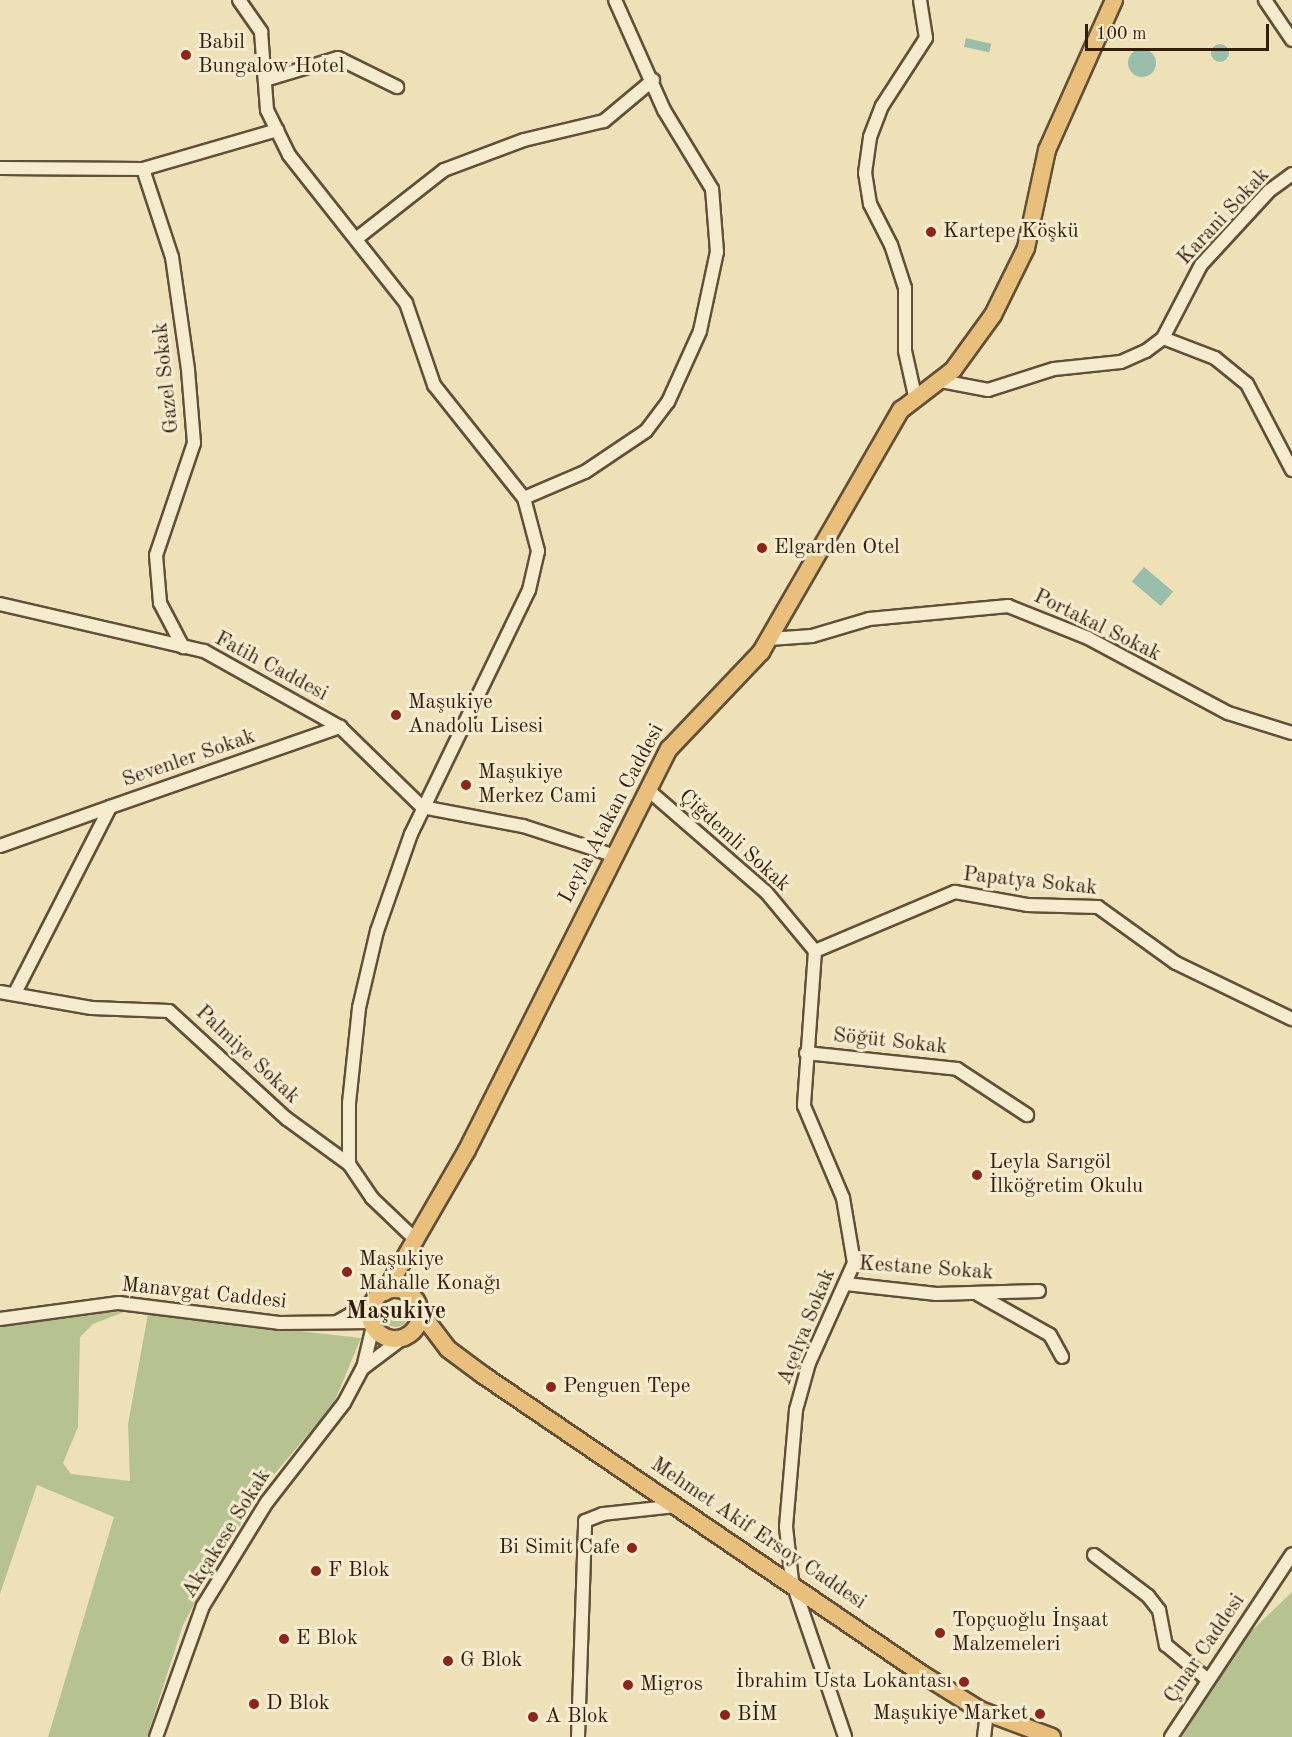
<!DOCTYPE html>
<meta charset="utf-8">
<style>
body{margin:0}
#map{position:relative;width:1292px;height:1737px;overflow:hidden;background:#efe1b7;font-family:"Old Standard TT",serif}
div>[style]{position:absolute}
.green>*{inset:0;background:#b6c391}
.round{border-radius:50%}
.water>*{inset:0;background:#9abeac;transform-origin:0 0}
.roads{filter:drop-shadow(2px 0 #624f38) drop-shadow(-2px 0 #624f38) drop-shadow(0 2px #624f38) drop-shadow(0 -2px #624f38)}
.minor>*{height:12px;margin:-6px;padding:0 6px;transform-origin:6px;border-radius:6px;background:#f5ecd0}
.major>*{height:16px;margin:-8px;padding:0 8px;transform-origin:8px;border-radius:8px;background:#e8c07c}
.major>.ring{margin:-8px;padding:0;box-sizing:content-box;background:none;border:16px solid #e8c07c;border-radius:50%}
.dots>*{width:16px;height:16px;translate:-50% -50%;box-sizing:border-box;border:3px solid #f5ecd0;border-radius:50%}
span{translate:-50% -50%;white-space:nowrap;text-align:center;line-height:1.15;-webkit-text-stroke:6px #f5ecd0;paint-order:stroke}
.poi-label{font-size:21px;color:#331e0d}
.left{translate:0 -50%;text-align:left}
.right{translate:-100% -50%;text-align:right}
.street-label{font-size:21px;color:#331e0d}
.quarter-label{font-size:24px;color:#331e0d;font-weight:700}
.scale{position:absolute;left:1085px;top:24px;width:184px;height:27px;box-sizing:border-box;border:3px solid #331e0d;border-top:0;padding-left:8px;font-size:18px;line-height:21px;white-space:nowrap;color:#331e0d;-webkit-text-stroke:4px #f5ecd0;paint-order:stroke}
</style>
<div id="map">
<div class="green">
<i class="round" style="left:384px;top:1303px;width:24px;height:24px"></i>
<i style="clip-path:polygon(129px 1310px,93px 1324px,80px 1337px,78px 1427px,63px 1463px,71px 1474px,130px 1481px,128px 1424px,148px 1314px,361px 1338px,333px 1405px,260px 1491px,202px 1589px,183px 1625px,147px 1737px,48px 1737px,114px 1517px,37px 1485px,0 1594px,0 1327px)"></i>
<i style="clip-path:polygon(1292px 1592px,1292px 1737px,1182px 1737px,1241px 1641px)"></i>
</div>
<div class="water">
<i style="left:966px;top:38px;width:26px;height:9px;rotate:13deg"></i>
<i class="round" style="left:1211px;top:44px;width:18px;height:18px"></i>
<i class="round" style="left:1128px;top:49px;width:28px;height:28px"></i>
<i style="left:1144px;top:567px;width:38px;height:19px;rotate:40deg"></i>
</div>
<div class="roads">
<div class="minor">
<i style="left:239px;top:0;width:39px;rotate:55deg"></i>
<i style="left:261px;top:32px;width:78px;rotate:85.6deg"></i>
<i style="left:267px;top:110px;width:50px;rotate:63.9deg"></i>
<i style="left:289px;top:155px;width:189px;rotate:51.7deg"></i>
<i style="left:406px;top:303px;width:87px;rotate:71.1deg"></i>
<i style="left:434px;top:385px;width:144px;rotate:51.5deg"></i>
<i style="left:524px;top:498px;width:55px;rotate:75.2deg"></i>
<i style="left:538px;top:551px;width:40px;rotate:103deg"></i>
<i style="left:529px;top:590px;width:271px;rotate:115.8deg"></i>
<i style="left:411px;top:834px;width:103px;rotate:109.3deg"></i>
<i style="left:377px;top:931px;width:79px;rotate:103.2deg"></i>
<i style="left:359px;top:1008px;width:96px;rotate:96deg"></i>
<i style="left:349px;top:1103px;width:61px;rotate:90deg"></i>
<i style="left:349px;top:1164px;width:41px;rotate:55.9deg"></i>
<i style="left:372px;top:1198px;width:62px;rotate:43.7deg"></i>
<i style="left:1265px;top:0;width:48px;rotate:56deg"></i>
<i style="left:265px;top:80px;width:76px;rotate:-16.8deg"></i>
<i style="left:338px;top:58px;width:66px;rotate:26.2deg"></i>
<i style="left:0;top:168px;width:143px;rotate:0.4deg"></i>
<i style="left:143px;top:169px;width:140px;rotate:-16.2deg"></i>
<i style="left:143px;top:169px;width:93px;rotate:71.8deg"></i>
<i style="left:172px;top:257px;width:114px;rotate:81.9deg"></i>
<i style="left:188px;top:370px;width:73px;rotate:85.3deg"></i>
<i style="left:194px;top:443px;width:118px;rotate:108.7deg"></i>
<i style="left:156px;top:555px;width:48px;rotate:85.2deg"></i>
<i style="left:160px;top:603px;width:50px;rotate:62.4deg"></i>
<i style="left:356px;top:239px;width:112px;rotate:-38.1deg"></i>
<i style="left:444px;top:170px;width:85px;rotate:-20.6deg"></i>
<i style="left:524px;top:140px;width:82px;rotate:-13.4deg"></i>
<i style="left:604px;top:121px;width:64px;rotate:-39.9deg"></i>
<i style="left:1163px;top:338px;width:56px;rotate:21deg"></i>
<i style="left:1215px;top:358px;width:41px;rotate:39.1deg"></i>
<i style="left:1247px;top:384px;width:97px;rotate:62.4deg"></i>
<i style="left:941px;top:381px;width:48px;rotate:10.8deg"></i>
<i style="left:988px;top:390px;width:69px;rotate:-17.7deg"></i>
<i style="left:1054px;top:369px;width:67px;rotate:-6deg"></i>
<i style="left:1121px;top:362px;width:27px;rotate:-24deg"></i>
<i style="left:1146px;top:351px;width:21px;rotate:-37deg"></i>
<i style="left:1163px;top:338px;width:82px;rotate:-62.5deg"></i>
<i style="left:1201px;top:265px;width:100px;rotate:-47.4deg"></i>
<i style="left:1269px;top:191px;width:29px;rotate:-36deg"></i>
<i style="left:915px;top:396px;width:46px;rotate:-102.5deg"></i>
<i style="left:905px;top:351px;width:63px;rotate:-90deg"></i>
<i style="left:905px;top:288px;width:45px;rotate:-108deg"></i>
<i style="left:891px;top:245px;width:46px;rotate:-117.1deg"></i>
<i style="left:870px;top:204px;width:31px;rotate:-99deg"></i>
<i style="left:865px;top:173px;width:36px;rotate:-82deg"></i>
<i style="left:870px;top:137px;width:33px;rotate:-69deg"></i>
<i style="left:882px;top:106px;width:81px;rotate:-57.1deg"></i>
<i style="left:926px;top:38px;width:38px;rotate:-99deg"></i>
<i style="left:524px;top:498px;width:66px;rotate:-23.1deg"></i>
<i style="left:585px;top:472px;width:73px;rotate:-33.9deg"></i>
<i style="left:646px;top:431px;width:36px;rotate:-53deg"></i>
<i style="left:668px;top:402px;width:78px;rotate:-65.7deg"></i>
<i style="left:700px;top:331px;width:81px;rotate:-77.9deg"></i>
<i style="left:717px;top:252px;width:63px;rotate:-94.5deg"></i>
<i style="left:712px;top:189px;width:92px;rotate:-121.3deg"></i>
<i style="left:664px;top:110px;width:120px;rotate:-114deg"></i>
<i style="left:0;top:604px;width:209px;rotate:13deg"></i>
<i style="left:204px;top:651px;width:156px;rotate:29.2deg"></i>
<i style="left:340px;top:727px;width:115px;rotate:44.3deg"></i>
<i style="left:422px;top:807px;width:103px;rotate:10.7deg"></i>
<i style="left:523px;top:826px;width:94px;rotate:18deg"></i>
<i style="left:769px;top:639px;width:43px;rotate:-4deg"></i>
<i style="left:812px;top:636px;width:59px;rotate:-16.6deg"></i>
<i style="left:869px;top:619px;width:140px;rotate:-5.3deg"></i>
<i style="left:1008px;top:606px;width:86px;rotate:21.8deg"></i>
<i style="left:1088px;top:638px;width:159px;rotate:28.2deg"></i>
<i style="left:1228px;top:713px;width:67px;rotate:17.4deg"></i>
<i style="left:647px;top:789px;width:157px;rotate:40.9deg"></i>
<i style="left:766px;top:892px;width:77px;rotate:50.3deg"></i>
<i style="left:0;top:846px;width:117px;rotate:-19.5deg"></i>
<i style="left:815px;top:951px;width:155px;rotate:94.1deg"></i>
<i style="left:804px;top:1106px;width:100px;rotate:67deg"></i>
<i style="left:843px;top:1198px;width:66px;rotate:80.4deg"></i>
<i style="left:854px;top:1263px;width:110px;rotate:114.2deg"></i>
<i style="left:809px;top:1363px;width:49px;rotate:105.5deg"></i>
<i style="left:796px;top:1410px;width:117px;rotate:94.9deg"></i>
<i style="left:786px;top:1527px;width:54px;rotate:83.7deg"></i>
<i style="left:792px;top:1581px;width:165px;rotate:71.2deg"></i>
<i style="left:815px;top:951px;width:152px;rotate:-22.9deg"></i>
<i style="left:955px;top:892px;width:73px;rotate:10.2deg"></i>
<i style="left:1027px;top:905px;width:71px;rotate:1.6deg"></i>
<i style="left:1098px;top:907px;width:96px;rotate:35.7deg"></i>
<i style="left:1176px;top:963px;width:129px;rotate:25.8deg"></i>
<i style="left:16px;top:991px;width:207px;rotate:-62.9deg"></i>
<i style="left:110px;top:807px;width:244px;rotate:-19.2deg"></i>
<i style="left:0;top:992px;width:93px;rotate:9.9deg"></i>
<i style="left:92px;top:1008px;width:77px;rotate:2.2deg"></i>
<i style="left:169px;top:1011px;width:160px;rotate:42.5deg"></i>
<i style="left:287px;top:1119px;width:77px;rotate:36deg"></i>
<i style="left:806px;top:1053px;width:152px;rotate:6deg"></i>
<i style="left:957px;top:1069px;width:84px;rotate:33.3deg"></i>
<i style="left:846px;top:1284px;width:91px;rotate:6.3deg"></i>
<i style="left:936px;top:1294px;width:103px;rotate:-1.7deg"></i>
<i style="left:979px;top:1295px;width:81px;rotate:29.4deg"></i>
<i style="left:1050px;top:1335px;width:25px;rotate:61deg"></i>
<i style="left:0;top:1319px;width:120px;rotate:-7.7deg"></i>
<i style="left:119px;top:1303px;width:161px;rotate:7.1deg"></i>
<i style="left:279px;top:1323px;width:93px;rotate:-0.6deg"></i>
<i style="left:337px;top:1322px;width:43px;rotate:-29.6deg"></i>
<i style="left:363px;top:1368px;width:50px;rotate:-36.9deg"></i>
<i style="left:1094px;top:1555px;width:68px;rotate:37.2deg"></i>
<i style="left:1148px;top:1596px;width:18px;rotate:52deg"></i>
<i style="left:1159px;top:1610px;width:36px;rotate:79deg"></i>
<i style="left:1166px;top:1645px;width:53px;rotate:39.7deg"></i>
<i style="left:156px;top:1737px;width:139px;rotate:-70.3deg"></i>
<i style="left:203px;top:1606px;width:122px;rotate:-58.4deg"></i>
<i style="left:267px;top:1502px;width:125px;rotate:-52.1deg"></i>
<i style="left:344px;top:1403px;width:40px;rotate:-62deg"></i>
<i style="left:363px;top:1368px;width:43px;rotate:-76.6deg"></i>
<i style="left:578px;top:1737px;width:216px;rotate:-88.1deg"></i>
<i style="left:585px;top:1521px;width:19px;rotate:-21deg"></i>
<i style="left:603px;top:1514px;width:74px;rotate:-6.2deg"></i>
<i style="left:984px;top:1737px;width:24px;rotate:-83deg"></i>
<i style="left:1171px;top:1737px;width:219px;rotate:-56.5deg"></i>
</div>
<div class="major">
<i class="ring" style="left:370px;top:1289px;width:34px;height:34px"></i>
<i style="left:385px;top:1292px;width:164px;rotate:-60deg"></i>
<i style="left:467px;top:1150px;width:449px;rotate:-63.3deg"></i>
<i style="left:669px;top:749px;width:134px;rotate:-46.5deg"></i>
<i style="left:761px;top:652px;width:280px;rotate:-60deg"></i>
<i style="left:901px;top:410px;width:66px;rotate:-37.6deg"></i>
<i style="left:953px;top:370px;width:68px;rotate:-54deg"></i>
<i style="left:993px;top:315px;width:75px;rotate:-63.8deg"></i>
<i style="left:1026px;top:248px;width:100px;rotate:-77.9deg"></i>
<i style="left:1047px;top:150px;width:164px;rotate:-65.9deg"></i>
<i style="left:420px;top:1312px;width:46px;rotate:52.9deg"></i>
<i style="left:448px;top:1349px;width:44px;rotate:36.6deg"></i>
<i style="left:483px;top:1375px;width:531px;rotate:34.26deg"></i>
<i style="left:922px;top:1674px;width:68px;rotate:31.8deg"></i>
<i style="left:980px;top:1710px;width:77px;rotate:20.6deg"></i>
</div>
</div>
<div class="dots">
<i style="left:186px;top:55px;background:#8f2418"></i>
<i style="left:931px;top:232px;background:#8f2418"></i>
<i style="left:762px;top:548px;background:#8f2418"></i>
<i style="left:396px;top:715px;background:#8f2418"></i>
<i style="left:466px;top:785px;background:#8f2418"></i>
<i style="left:977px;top:1175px;background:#8f2418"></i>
<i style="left:347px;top:1272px;background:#8f2418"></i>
<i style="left:551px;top:1387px;background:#8f2418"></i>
<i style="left:632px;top:1548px;background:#8f2418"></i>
<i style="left:316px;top:1571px;background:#8f2418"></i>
<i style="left:940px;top:1633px;background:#8f2418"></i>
<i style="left:284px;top:1639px;background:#8f2418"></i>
<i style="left:448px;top:1661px;background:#8f2418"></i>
<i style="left:964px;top:1682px;background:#8f2418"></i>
<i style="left:628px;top:1685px;background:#8f2418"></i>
<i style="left:254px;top:1704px;background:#8f2418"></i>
<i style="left:1040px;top:1714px;background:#8f2418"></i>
<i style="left:725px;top:1715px;background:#8f2418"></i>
<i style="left:533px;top:1717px;background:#8f2418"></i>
</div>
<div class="poi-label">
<span class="left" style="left:198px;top:55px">Babil<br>Bungalow Hotel</span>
<span class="left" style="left:943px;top:232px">Kartepe Köşkü</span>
<span class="left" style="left:774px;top:548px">Elgarden Otel</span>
<span class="left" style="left:408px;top:715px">Maşukiye<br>Anadolu Lisesi</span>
<span class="left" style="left:478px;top:785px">Maşukiye<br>Merkez Cami</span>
<span class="left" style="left:989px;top:1175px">Leyla Sarıgöl<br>İlköğretim Okulu</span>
<span class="left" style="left:359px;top:1272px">Maşukiye<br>Mahalle Konağı</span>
<span class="left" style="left:563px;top:1387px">Penguen Tepe</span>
<span class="right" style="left:620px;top:1548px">Bi Simit Cafe</span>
<span class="left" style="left:328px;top:1571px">F Blok</span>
<span class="left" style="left:952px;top:1633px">Topçuoğlu İnşaat<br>Malzemeleri</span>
<span class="left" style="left:296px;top:1639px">E Blok</span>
<span class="left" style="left:460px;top:1661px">G Blok</span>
<span class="right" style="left:952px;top:1682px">İbrahim Usta Lokantası</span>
<span class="left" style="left:640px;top:1685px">Migros</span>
<span class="left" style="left:266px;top:1704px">D Blok</span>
<span class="right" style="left:1028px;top:1714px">Maşukiye Market</span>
<span class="left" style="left:737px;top:1715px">BİM</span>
<span class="left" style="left:545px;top:1717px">A Blok</span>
</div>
<div class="street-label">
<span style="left:1224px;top:217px;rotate:-47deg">Karani Sokak</span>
<span style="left:167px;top:378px;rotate:-96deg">Gazel Sokak</span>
<span style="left:1097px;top:626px;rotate:26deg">Portakal Sokak</span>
<span style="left:271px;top:667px;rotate:28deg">Fatih Caddesi</span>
<span style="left:189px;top:759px;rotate:-19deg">Sevenler Sokak</span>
<span style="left:612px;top:814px;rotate:-62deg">Leyla Atakan Caddesi</span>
<span style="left:734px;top:841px;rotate:42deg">Çiğdemli Sokak</span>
<span style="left:1030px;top:882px;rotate:6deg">Papatya Sokak</span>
<span style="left:890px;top:1042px;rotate:6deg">Söğüt Sokak</span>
<span style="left:247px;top:1055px;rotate:43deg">Palmiye Sokak</span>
<span style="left:926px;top:1269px;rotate:4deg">Kestane Sokak</span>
<span style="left:204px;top:1294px;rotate:6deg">Manavgat Caddesi</span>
<span style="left:807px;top:1327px;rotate:-68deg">Açelya Sokak</span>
<span style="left:227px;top:1534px;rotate:-58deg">Akçakese Sokak</span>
<span style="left:758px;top:1534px;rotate:34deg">Mehmet Akif Ersoy Caddesi</span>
<span style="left:1205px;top:1649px;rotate:-56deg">Çınar Caddesi</span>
</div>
<div class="quarter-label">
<span style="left:396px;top:1313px">Maşukiye</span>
</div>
<div class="scale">100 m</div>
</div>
